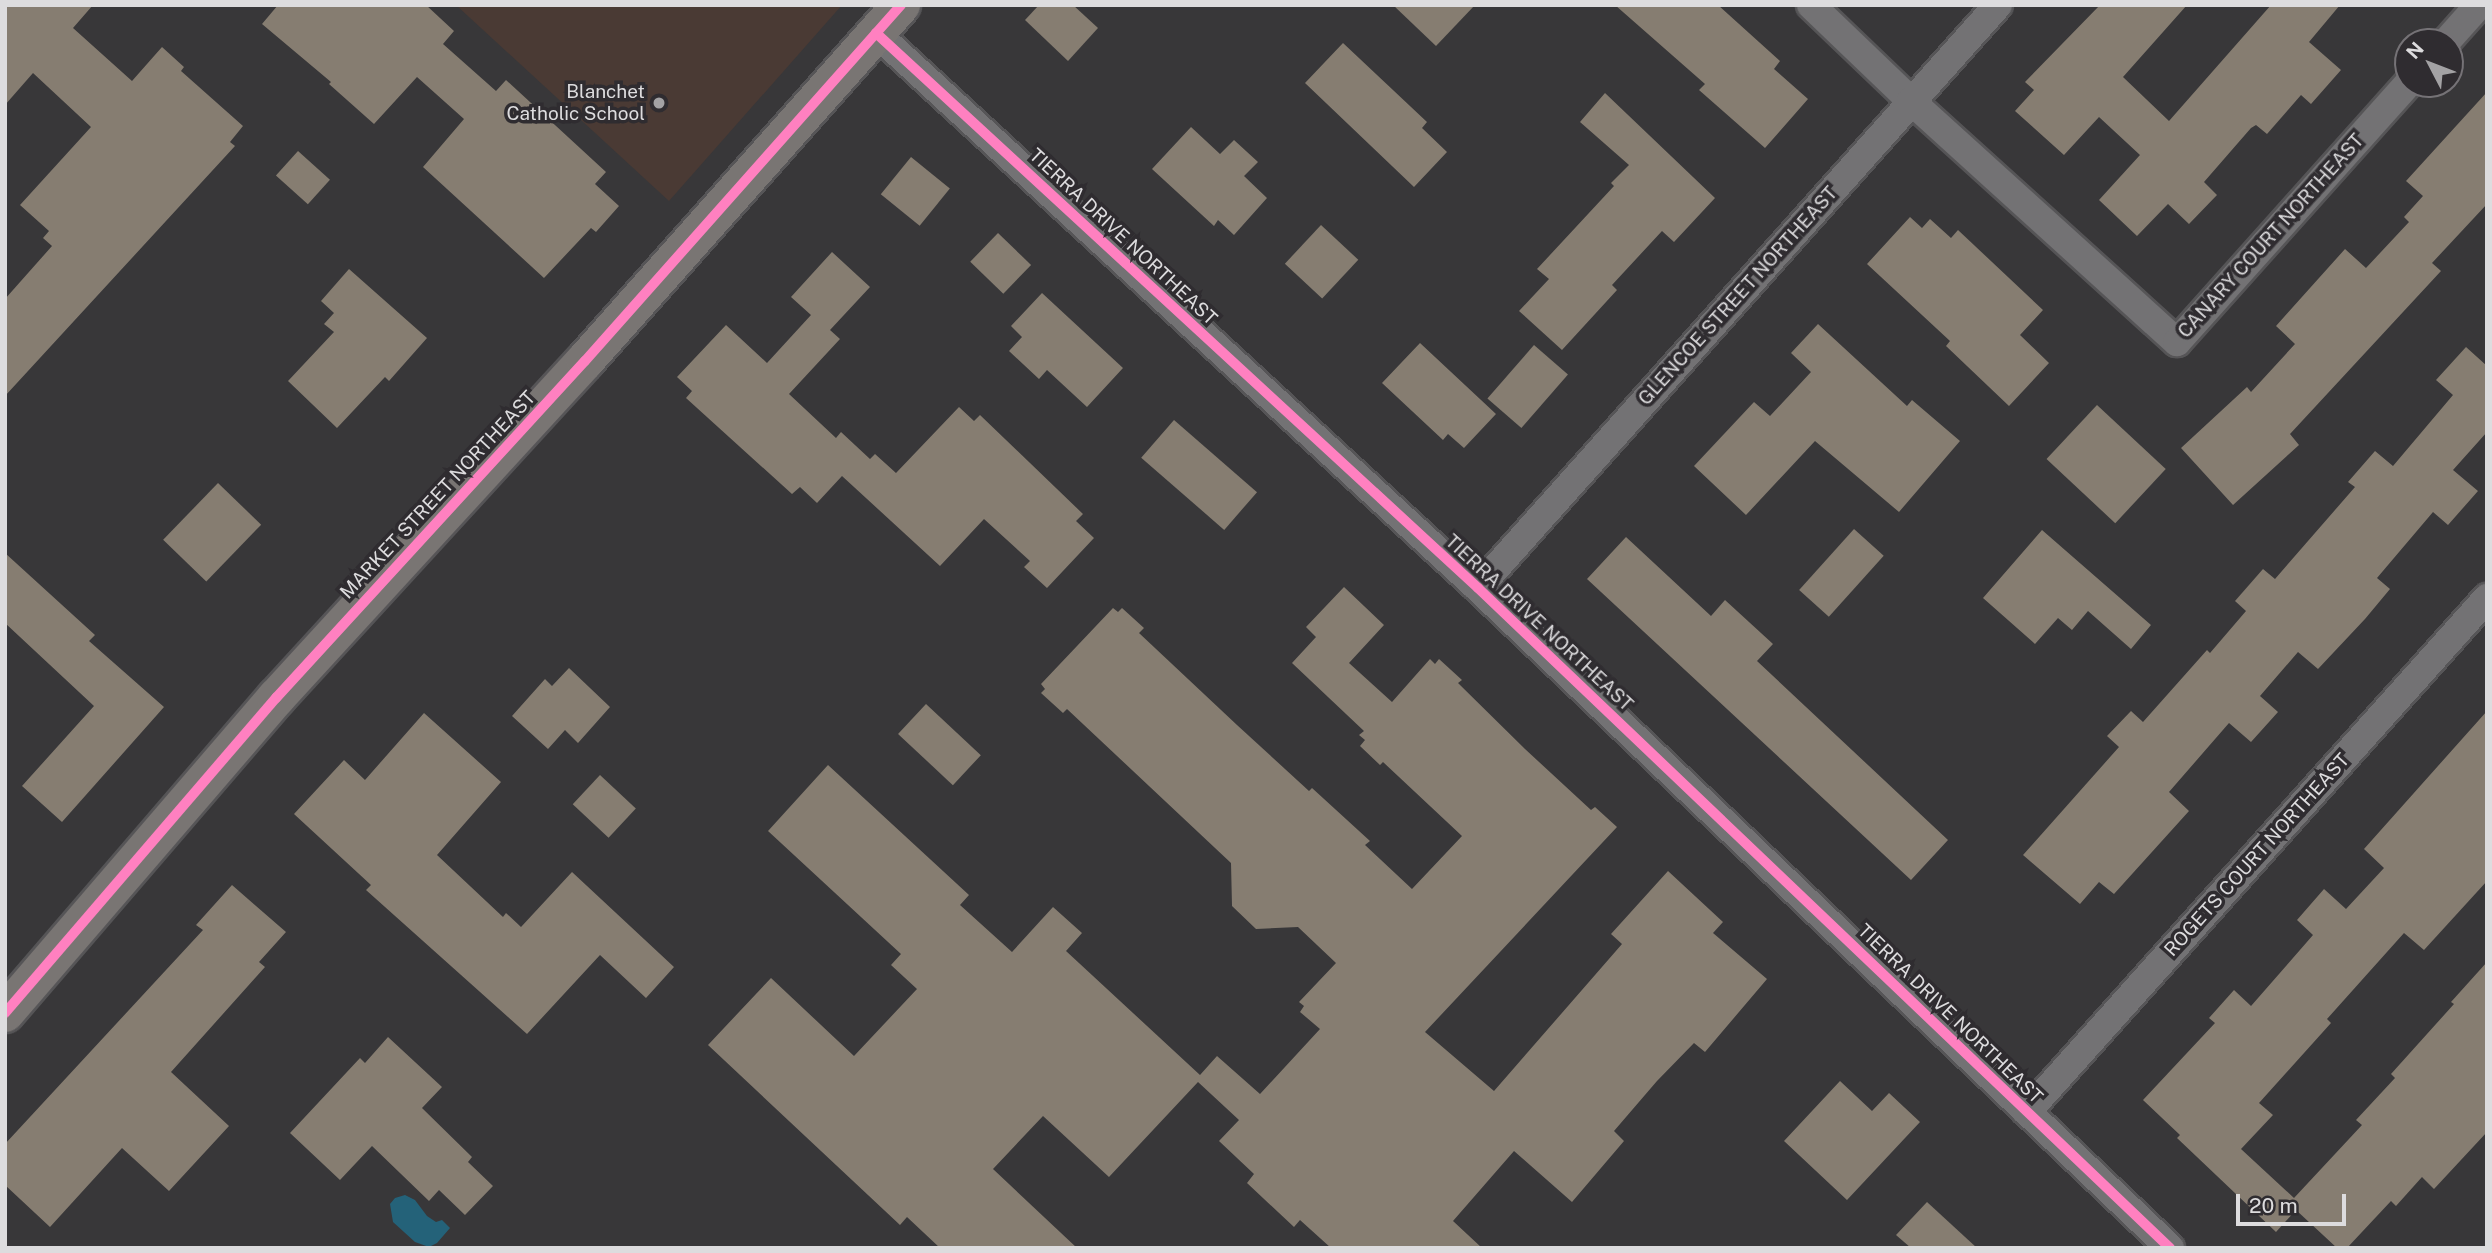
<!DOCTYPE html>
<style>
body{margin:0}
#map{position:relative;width:2492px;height:1253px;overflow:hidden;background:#383739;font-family:"Public Sans",sans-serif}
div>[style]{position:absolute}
.education>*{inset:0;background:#4a3a34}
.water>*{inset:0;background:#246279}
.building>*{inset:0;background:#867d71;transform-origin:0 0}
.roads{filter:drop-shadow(2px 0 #565557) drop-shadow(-2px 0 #565557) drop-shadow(0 2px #565557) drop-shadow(0 -2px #565557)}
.street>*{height:28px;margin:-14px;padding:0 14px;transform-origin:14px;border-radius:14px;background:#737274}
.secondary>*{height:38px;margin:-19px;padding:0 19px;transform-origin:19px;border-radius:19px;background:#797573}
.cycleway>*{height:10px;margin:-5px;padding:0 5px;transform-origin:5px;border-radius:5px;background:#ff80c0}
.dots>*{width:19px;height:19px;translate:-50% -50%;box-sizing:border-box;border:4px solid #2f2c30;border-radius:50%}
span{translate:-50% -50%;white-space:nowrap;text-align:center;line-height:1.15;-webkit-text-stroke:7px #2f2c30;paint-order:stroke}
.poi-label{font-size:19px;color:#dddcde}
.right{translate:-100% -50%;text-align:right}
.street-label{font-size:19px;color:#dddcde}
.frame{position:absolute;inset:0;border:7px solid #dddcde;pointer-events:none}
.north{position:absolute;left:2394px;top:28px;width:70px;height:70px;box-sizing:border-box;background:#2f2c30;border:2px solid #757276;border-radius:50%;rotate:312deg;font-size:19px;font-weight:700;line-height:28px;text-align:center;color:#dddcde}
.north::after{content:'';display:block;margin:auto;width:24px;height:32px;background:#a3a2a4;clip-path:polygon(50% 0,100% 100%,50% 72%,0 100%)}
.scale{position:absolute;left:2236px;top:1194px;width:110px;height:32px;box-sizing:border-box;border:4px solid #dddcde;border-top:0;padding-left:9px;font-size:21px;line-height:24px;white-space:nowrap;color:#dddcde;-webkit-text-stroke:5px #2f2c30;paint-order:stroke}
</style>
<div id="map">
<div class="education">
<i style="clip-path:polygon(456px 5px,842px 5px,669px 201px)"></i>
</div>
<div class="water">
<i style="clip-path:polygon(405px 1195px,415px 1200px,427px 1216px,436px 1222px,442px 1220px,450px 1228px,437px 1243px,429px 1247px,415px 1242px,393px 1222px,390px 1204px,395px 1198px)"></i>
</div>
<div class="building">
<i style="clip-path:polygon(5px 5px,93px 5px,73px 28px,132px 81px,162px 47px,184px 67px,181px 71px,243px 126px,230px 142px,235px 146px,5px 396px,5px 299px,52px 246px,43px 238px,49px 231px,20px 205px,91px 127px,33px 73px,5px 105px)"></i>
<i style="clip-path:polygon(278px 5px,426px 5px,454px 31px,443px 44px,496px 91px,506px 80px,606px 172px,595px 184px,619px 206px,596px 232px,591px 228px,544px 278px,423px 167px,464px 119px,417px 77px,374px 124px,329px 84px,331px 82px,262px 24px)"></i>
<i style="clip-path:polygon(1039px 5px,1073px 5px,1098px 28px,1068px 61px,1025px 20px)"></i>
<i style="clip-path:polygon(1393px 5px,1475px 5px,1436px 46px)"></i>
<i style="clip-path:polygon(1615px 5px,1718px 5px,1780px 61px,1774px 69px,1808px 99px,1765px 148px,1699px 90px,1705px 84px)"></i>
<i style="clip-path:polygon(2100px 5px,2187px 5px,2123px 77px,2169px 121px,2271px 5px,2340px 5px,2309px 42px,2341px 70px,2311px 104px,2301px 95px,2267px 134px,2256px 125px,2251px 128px,2204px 182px,2217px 195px,2189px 224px,2168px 204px,2137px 236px,2099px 200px,2140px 155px,2099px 117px,2064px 155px,2015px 111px,2034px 90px,2025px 82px)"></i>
<i style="clip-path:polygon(1343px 43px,1427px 122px,1422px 128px,1447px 152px,1414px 187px,1305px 83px)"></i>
<i style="clip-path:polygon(2487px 92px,2487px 204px,2432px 263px,2441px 271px,2290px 434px,2299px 445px,2233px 505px,2181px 448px,2247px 387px,2251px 392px,2295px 344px,2276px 326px,2345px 249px,2366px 268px,2409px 222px,2404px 217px,2423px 196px,2406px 181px)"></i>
<i style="clip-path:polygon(1605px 93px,1715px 198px,1674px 242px,1662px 231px,1612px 285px,1617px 290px,1562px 350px,1519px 311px,1549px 279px,1537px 269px,1614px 186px,1611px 183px,1629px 165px,1580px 122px)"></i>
<i style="clip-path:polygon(1191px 127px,1220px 154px,1234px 140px,1258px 162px,1244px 176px,1267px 198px,1234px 235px,1218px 220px,1214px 226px,1152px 169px)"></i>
<i style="left:298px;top:151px;width:43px;height:33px;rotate:42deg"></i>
<i style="left:911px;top:157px;width:50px;height:48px;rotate:39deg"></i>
<i style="clip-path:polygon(1910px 217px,1922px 228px,1930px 219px,1951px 238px,1958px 230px,2043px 310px,2020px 335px,2049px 363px,2009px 406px,1946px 346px,1950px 341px,1867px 264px)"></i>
<i style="left:1321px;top:225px;width:51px;height:53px;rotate:43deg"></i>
<i style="left:998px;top:233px;width:46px;height:40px;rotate:44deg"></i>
<i style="clip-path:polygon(832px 252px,870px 287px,830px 330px,840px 339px,789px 394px,836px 438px,841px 432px,870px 459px,875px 454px,896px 473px,959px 407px,974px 421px,980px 415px,1083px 514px,1076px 521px,1094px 538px,1047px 588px,1024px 567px,1030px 561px,984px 519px,940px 566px,842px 476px,817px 503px,800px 487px,792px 494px,686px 398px,692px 391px,677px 377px,726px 325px,767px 363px,811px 315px,791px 297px)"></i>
<i style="clip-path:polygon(349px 269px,427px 338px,389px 381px,385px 377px,337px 428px,288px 381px,334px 332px,324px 324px,334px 313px,321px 301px)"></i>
<i style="clip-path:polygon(1042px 293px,1123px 368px,1087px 407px,1047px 370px,1039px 379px,1009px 351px,1022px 337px,1011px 326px)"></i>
<i style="clip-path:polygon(1818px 324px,1907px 406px,1912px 400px,1960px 441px,1899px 512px,1815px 441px,1746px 515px,1694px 466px,1754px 402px,1770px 416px,1811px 372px,1791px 353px)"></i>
<i style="clip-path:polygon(1420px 343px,1496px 414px,1464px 448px,1448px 434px,1443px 440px,1382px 383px)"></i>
<i style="left:1534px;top:345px;width:45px;height:71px;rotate:41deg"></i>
<i style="clip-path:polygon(2466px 347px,2487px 366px,2487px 432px,2453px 470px,2478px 491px,2448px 525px,2433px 512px,2377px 578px,2390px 589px,2365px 619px,2318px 669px,2298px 652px,2260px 696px,2278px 712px,2251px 742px,2229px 723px,2169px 792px,2189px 811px,2114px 894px,2099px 882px,2080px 904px,2023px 855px,2119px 747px,2107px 736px,2131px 711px,2143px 722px,2207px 650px,2210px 653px,2246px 611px,2235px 601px,2263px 569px,2275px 579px,2355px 487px,2348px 482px,2375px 451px,2393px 466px,2453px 395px,2436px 380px)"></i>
<i style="left:2097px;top:405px;width:94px;height:74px;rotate:43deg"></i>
<i style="left:1174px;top:420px;width:110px;height:50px;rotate:41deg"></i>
<i style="left:218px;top:483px;width:60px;height:79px;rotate:44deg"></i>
<i style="left:1854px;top:529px;width:40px;height:82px;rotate:42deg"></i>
<i style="clip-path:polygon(2042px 530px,2151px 625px,2131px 649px,2088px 611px,2072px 630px,2058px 618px,2035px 644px,1983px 598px)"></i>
<i style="clip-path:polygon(1626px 537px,1711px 616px,1725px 600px,1773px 644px,1757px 661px,1948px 840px,1911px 880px,1587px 579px)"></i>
<i style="clip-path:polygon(5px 553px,95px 635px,89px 641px,164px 707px,62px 822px,22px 786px,94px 706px,5px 623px)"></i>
<i style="clip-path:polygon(1344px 587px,1384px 625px,1349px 663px,1392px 702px,1430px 659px,1435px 664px,1439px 659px,1462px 680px,1458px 683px,1525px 749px,1591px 810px,1595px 807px,1617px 827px,1425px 1032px,1494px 1091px,1622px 944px,1611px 934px,1668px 871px,1723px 922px,1713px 933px,1767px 979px,1705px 1052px,1694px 1043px,1657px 1081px,1614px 1131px,1624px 1141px,1572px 1202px,1514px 1151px,1453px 1221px,1482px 1248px,1331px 1248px,1300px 1220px,1294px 1227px,1247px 1183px,1254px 1174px,1219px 1141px,1239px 1120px,1198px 1082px,1109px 1177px,1043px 1116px,993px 1169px,1077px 1248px,940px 1248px,907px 1217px,900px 1225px,708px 1045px,771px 978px,854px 1056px,917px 989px,891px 965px,901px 954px,768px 831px,828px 765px,969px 895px,960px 905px,1012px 952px,1053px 907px,1082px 933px,1066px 951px,1200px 1075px,1217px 1056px,1260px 1094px,1320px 1029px,1300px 1012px,1304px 1006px,1299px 1002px,1336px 963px,1298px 927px,1256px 929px,1232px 906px,1231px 863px,1067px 709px,1063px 713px,1041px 693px,1045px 689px,1041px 684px,1113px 608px,1118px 612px,1122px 608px,1144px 628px,1139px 633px,1237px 725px,1309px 791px,1312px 788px,1370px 841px,1365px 845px,1412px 889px,1462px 836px,1383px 762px,1380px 765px,1360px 746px,1365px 740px,1359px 735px,1364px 731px,1292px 663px,1316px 637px,1306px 627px)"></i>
<i style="clip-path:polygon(569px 668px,610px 707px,578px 743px,565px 730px,548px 749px,512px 716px,545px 679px,552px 686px)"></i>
<i style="left:926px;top:704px;width:75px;height:41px;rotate:43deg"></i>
<i style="clip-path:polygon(2487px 711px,2487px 881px,2424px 950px,2404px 933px,2327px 1019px,2331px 1023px,2259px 1103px,2273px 1115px,2241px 1149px,2294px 1198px,2362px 1125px,2356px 1120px,2395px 1078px,2391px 1074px,2454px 1004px,2451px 1002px,2487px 962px,2487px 1132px,2434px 1189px,2422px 1177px,2396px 1206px,2391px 1201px,2347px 1248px,2337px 1248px,2296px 1210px,2276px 1232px,2177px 1138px,2180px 1135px,2143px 1100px,2215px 1023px,2209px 1018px,2234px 990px,2251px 1006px,2313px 935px,2297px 920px,2324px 889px,2346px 909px,2384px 868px,2364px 849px)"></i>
<i style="clip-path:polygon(424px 713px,501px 782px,437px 855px,503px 917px,506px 913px,521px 927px,572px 872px,674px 967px,646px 998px,600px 955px,527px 1034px,366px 890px,371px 885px,294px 814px,344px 760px,365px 780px)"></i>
<i style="left:600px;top:775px;width:49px;height:40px;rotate:43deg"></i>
<i style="clip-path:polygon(232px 885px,286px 932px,259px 962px,265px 967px,171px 1072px,229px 1126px,169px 1191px,122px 1148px,50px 1227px,5px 1185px,5px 1144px,203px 930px,196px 925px)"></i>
<i style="clip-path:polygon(388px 1037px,442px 1087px,422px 1108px,472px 1157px,468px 1162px,493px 1186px,465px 1215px,439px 1190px,429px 1201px,372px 1146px,340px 1180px,290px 1133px,360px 1058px,365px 1063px)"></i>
<i style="clip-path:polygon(1840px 1081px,1872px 1111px,1889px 1093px,1920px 1122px,1847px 1200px,1784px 1141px)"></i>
<i style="clip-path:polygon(1927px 1202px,1977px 1248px,1911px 1248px,1896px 1235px)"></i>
</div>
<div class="roads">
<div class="street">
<i style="left:1811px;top:5px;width:139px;rotate:43.8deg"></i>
<i style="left:1911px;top:101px;width:359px;rotate:42.2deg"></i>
<i style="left:2177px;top:342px;width:346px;rotate:-48.2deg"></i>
<i style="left:876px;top:33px;width:819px;rotate:42.67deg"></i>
<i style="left:1478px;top:588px;width:956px;rotate:43.64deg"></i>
<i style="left:2446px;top:42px;width:50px;rotate:-48.3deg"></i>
<i style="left:1478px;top:588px;width:781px;rotate:-48.27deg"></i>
<i style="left:2027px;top:1112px;width:690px;rotate:-48.17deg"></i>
</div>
<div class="secondary">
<i style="left:5px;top:1013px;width:416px;rotate:-49.3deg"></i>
<i style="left:276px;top:698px;width:457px;rotate:-47.5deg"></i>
<i style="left:585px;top:361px;width:476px;rotate:-48.4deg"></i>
</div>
</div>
<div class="cycleway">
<i style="left:876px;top:33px;width:819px;rotate:42.67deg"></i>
<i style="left:1478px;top:588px;width:956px;rotate:43.64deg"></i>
<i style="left:5px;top:1013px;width:416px;rotate:-49.3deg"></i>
<i style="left:276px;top:698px;width:457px;rotate:-47.5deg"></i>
<i style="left:585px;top:361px;width:476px;rotate:-48.4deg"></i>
</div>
<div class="dots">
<i style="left:659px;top:103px;background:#a3a2a4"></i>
</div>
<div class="poi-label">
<span class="right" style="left:645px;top:103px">Blanchet<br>Catholic School</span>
</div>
<div class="street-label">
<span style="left:2271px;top:236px;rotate:-48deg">CANARY COURT NORTHEAST</span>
<span style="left:1123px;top:237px;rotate:43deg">TIERRA DRIVE NORTHEAST</span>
<span style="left:1738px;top:296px;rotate:-48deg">GLENCOE STREET NORTHEAST</span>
<span style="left:438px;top:495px;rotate:-47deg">MARKET STREET NORTHEAST</span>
<span style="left:1539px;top:623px;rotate:43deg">TIERRA DRIVE NORTHEAST</span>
<span style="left:2257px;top:855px;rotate:-48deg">ROGETS COURT NORTHEAST</span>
<span style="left:1950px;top:1014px;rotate:44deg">TIERRA DRIVE NORTHEAST</span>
</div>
<div class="frame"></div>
<div class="north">N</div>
<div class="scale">20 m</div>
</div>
